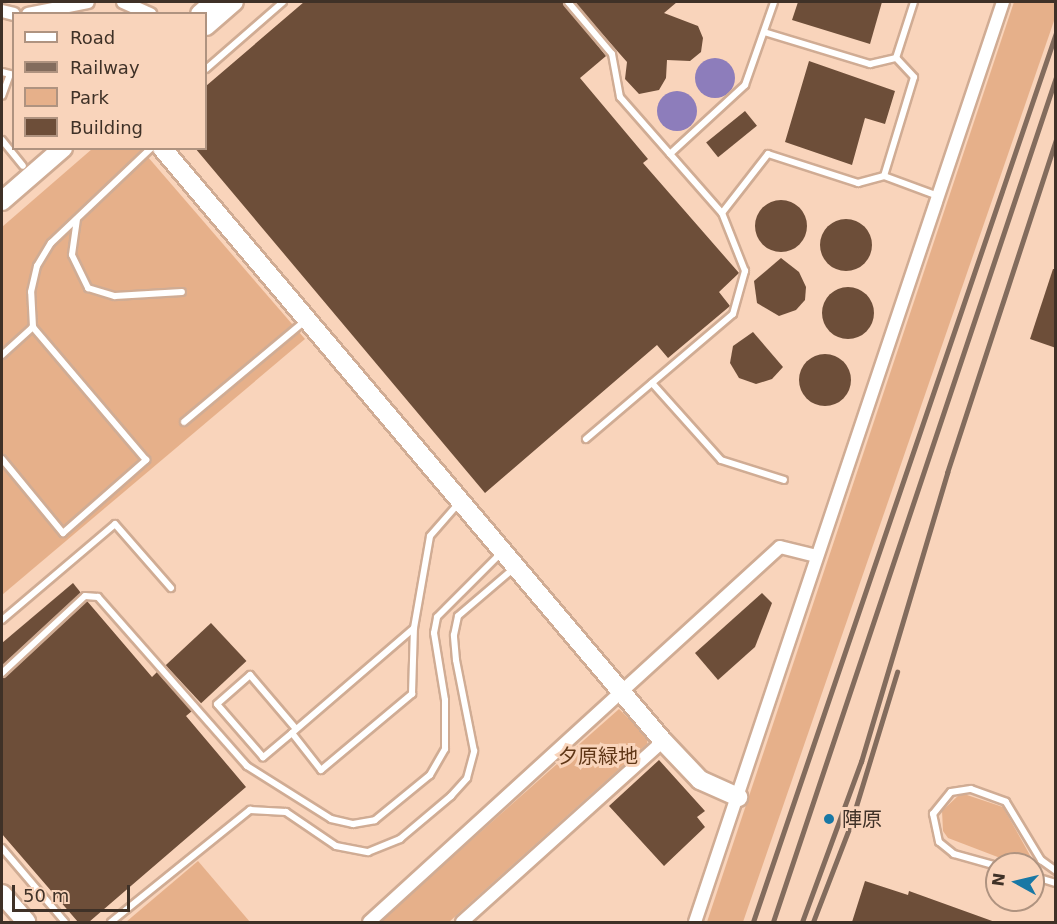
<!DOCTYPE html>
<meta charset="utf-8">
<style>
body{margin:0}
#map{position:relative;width:1057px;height:924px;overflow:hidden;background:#f9d4bb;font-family:"DejaVu Sans","Noto Sans JP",sans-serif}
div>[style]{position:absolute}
.green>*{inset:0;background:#e6b08a}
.water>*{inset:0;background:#8d7dbb}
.round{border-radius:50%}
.building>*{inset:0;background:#6d4e39;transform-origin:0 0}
.roads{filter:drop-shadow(2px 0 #d0ac94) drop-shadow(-2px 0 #d0ac94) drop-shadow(0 2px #d0ac94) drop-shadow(0 -2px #d0ac94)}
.lane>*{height:6px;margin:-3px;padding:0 3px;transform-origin:3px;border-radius:3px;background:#fff}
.street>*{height:12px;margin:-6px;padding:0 6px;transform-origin:6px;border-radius:6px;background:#fff}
.secondary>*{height:18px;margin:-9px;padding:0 9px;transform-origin:9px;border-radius:9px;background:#fff}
.rail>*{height:4.5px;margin:-2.25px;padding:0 2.25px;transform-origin:2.25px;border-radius:2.25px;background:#836c5d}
.dots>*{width:16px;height:16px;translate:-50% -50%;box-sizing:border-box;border:3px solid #f9d4bb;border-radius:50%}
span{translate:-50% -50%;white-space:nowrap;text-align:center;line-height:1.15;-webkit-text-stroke:6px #f9d4bb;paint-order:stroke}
.park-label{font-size:20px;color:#603717}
.poi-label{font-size:20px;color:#3f3127}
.left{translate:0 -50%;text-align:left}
.frame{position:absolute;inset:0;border:3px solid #3f3127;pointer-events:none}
.legend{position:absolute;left:12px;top:12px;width:195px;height:138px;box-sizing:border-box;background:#f9d4bb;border:2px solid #af9380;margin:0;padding:8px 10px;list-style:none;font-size:18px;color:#3f3127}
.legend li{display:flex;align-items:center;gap:12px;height:30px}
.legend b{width:30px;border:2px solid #af9380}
.north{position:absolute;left:985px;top:852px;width:60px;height:60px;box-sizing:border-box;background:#f9d4bb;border:2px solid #af9380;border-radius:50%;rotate:278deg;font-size:16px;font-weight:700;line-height:24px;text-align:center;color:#3f3127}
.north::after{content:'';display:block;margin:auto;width:21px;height:27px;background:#1978a5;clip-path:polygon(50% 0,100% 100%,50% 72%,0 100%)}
.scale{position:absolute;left:12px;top:885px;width:118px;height:27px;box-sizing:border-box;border:3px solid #3f3127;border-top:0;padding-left:8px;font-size:18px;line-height:21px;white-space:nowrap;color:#3f3127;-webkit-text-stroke:4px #f9d4bb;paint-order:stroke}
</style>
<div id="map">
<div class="green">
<i style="clip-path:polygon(1014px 2px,1055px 2px,1055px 18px,743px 922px,707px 922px)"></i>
<i style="clip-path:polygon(92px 149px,141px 149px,305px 339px,2px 595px,2px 227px)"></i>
<i style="clip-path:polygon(619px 709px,648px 737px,647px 744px,449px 922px,379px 922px)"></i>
<i style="clip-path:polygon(961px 793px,1003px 807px,1036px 866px,1035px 870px,1033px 864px,1016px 864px,948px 838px,943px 831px,942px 811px)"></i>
<i style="clip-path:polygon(198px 861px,250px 922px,126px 922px)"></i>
</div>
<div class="water">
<i class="round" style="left:695px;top:58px;width:40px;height:40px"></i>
<i class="round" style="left:657px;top:91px;width:40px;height:40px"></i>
</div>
<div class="building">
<i style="clip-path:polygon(304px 2px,563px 2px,606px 56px,580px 78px,648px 159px,643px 163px,739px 273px,719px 292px,730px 306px,668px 358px,657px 345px,485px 493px,195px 148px,206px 148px,206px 86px)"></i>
<i style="clip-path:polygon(574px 2px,677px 2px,664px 13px,698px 26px,703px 38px,701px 52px,690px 61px,667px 60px,666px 78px,659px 90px,639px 94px,625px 79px,627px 62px)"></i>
<i style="clip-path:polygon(798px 2px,882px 2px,870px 44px,792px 20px)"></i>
<i style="clip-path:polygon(809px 61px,895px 91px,885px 124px,865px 118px,852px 165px,785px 142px)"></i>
<i style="left:745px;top:111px;width:19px;height:50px;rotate:51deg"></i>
<i class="round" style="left:755px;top:200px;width:52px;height:52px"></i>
<i class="round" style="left:820px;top:219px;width:52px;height:52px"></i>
<i style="clip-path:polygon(781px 258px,799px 272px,806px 287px,805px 300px,796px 310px,779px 316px,757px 303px,754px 281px)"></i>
<i style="clip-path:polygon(1053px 269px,1056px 269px,1056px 348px,1030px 339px)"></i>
<i class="round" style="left:822px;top:287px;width:52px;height:52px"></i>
<i style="clip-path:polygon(753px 332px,783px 367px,772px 379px,756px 384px,739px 378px,730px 363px,733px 346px)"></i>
<i class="round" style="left:799px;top:354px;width:52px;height:52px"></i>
<i style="clip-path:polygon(73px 583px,81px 593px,2px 666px,2px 643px)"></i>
<i style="clip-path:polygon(762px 593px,772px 603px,755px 647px,718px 680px,695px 653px)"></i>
<i style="clip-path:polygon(87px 601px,152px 677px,157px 672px,192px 711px,186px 716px,246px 787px,89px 922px,78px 922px,2px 834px,2px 678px)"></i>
<i style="left:211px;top:623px;width:52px;height:62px;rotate:47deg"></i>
<i style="clip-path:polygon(659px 760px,705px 811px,697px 817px,705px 827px,664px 866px,609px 806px)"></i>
<i style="clip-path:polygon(865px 881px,908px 895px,909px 891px,995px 922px,852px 922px)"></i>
</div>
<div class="roads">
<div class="lane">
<i style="left:568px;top:2px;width:68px;rotate:49.8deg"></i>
<i style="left:612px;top:54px;width:44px;rotate:79.5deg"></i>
<i style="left:620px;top:97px;width:154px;rotate:48.7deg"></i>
<i style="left:764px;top:32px;width:111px;rotate:16.8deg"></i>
<i style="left:870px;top:64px;width:27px;rotate:-13deg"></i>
<i style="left:206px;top:69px;width:102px;rotate:-41deg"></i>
<i style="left:2px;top:72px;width:8px;rotate:14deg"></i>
<i style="left:10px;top:74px;width:23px;rotate:110deg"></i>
<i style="left:2px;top:140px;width:33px;rotate:51deg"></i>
<i style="left:670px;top:154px;width:102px;rotate:-42.6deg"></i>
<i style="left:745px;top:85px;width:88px;rotate:-70.7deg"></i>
<i style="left:884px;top:176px;width:103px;rotate:-73.1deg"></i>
<i style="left:914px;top:77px;width:26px;rotate:-133deg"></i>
<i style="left:896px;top:58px;width:59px;rotate:-72.2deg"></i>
<i style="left:77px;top:219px;width:36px;rotate:98deg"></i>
<i style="left:72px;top:255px;width:37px;rotate:64deg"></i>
<i style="left:88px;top:288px;width:28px;rotate:17deg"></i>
<i style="left:115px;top:296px;width:67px;rotate:-3.4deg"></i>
<i style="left:2px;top:355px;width:42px;rotate:-42.1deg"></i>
<i style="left:652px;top:383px;width:103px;rotate:48.1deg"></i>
<i style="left:721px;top:460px;width:66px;rotate:17.6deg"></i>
<i style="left:184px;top:422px;width:159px;rotate:-39.9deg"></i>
<i style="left:586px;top:439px;width:193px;rotate:-40.4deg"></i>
<i style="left:733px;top:314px;width:45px;rotate:-74.4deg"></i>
<i style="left:745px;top:271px;width:62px;rotate:-111.6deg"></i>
<i style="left:722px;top:213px;width:75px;rotate:-52.1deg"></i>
<i style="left:768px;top:154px;width:95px;rotate:17.9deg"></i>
<i style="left:858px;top:183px;width:27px;rotate:-15deg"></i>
<i style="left:884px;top:176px;width:58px;rotate:20.3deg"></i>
<i style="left:2px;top:459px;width:96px;rotate:50.5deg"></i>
<i style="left:63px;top:533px;width:111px;rotate:-41.3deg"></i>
<i style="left:146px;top:460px;width:175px;rotate:-130.4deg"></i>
<i style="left:33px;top:327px;width:35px;rotate:-93deg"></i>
<i style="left:31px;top:292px;width:27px;rotate:-77deg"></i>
<i style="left:37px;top:266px;width:27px;rotate:-59deg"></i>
<i style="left:51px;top:243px;width:138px;rotate:-43.5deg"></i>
<i style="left:2px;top:620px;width:148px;rotate:-40.3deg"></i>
<i style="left:115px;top:524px;width:85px;rotate:48.8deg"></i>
<i style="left:414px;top:628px;width:161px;rotate:139.3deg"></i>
<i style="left:292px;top:733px;width:47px;rotate:51.9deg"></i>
<i style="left:321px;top:770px;width:119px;rotate:-39.9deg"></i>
<i style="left:412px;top:694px;width:66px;rotate:-88.3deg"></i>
<i style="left:414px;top:628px;width:93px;rotate:-80.1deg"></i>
<i style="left:430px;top:536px;width:43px;rotate:-48.8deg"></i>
<i style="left:2px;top:673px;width:113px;rotate:-42.9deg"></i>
<i style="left:85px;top:596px;width:13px;rotate:4deg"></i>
<i style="left:98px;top:597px;width:225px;rotate:48.6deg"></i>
<i style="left:247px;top:766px;width:99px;rotate:32.2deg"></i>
<i style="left:331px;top:819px;width:23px;rotate:13deg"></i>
<i style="left:353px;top:824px;width:22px;rotate:-10deg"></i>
<i style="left:375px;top:820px;width:71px;rotate:-39.3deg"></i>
<i style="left:430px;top:775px;width:30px;rotate:-60deg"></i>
<i style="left:445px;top:749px;width:49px;rotate:-90deg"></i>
<i style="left:445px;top:700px;width:68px;rotate:-99.3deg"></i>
<i style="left:434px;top:633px;width:16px;rotate:-79deg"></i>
<i style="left:437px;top:617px;width:91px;rotate:-45deg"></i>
<i style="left:292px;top:733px;width:38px;rotate:140deg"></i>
<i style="left:263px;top:757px;width:70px;rotate:-131deg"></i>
<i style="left:217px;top:704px;width:44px;rotate:-41.3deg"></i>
<i style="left:250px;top:675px;width:71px;rotate:49.6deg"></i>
<i style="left:2px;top:848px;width:97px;rotate:49.6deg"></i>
<i style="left:997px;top:866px;width:45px;rotate:-164.4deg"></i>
<i style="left:954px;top:854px;width:19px;rotate:-141deg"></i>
<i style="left:939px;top:842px;width:29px;rotate:-102deg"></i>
<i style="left:933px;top:814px;width:28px;rotate:-51deg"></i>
<i style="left:951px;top:792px;width:20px;rotate:-9deg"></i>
<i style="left:971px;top:789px;width:37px;rotate:20deg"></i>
<i style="left:1006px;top:802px;width:68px;rotate:58.9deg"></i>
<i style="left:1041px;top:860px;width:19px;rotate:36deg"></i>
<i style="left:1033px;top:876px;width:24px;rotate:17deg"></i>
<i style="left:111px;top:922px;width:179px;rotate:-38.9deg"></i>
<i style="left:250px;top:810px;width:36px;rotate:3deg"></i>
<i style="left:286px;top:812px;width:60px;rotate:34.2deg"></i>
<i style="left:336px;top:846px;width:33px;rotate:11deg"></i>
<i style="left:368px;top:852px;width:35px;rotate:-22deg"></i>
<i style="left:400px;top:839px;width:67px;rotate:-40.1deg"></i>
<i style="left:451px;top:796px;width:24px;rotate:-48deg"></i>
<i style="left:467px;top:778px;width:28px;rotate:-75deg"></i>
<i style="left:474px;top:751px;width:93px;rotate:-101.2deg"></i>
<i style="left:456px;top:660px;width:25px;rotate:-95deg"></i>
<i style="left:454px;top:635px;width:19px;rotate:-78deg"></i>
<i style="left:458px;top:616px;width:72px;rotate:-40.5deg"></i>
</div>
<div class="street">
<i style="left:123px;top:2px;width:30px;rotate:24deg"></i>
<i style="left:2px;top:11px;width:12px;rotate:14deg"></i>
<i style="left:28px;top:14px;width:61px;rotate:-11.3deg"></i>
<i style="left:369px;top:922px;width:556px;rotate:-42.38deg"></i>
<i style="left:780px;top:547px;width:38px;rotate:14deg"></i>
<i style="left:462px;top:922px;width:270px;rotate:-42deg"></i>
<i style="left:695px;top:922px;width:970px;rotate:-71.49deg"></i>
</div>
<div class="secondary">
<i style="left:200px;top:14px;width:18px;rotate:-41deg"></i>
<i style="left:206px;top:26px;width:37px;rotate:-41deg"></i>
<i style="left:162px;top:148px;width:776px;rotate:49.81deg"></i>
<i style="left:663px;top:741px;width:54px;rotate:46.5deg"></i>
<i style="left:700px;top:780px;width:42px;rotate:24.1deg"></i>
<i style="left:2px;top:201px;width:81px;rotate:-41deg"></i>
<i style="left:2px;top:894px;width:37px;rotate:49deg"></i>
</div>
</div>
<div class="rail">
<i style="left:753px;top:922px;width:939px;rotate:-71.18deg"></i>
<i style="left:773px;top:922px;width:891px;rotate:-71.48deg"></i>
<i style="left:802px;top:922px;width:171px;rotate:-69.8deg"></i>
<i style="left:861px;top:762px;width:302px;rotate:-73.4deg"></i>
<i style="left:947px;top:473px;width:351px;rotate:-71.9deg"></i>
<i style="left:813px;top:922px;width:103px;rotate:-68.9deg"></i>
<i style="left:850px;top:826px;width:161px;rotate:-73deg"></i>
</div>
<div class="dots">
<i style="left:829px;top:819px;background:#1978a5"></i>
</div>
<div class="park-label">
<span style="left:598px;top:756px">夕原緑地</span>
</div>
<div class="poi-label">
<span class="left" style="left:842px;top:819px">陣原</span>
</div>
<div class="frame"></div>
<ul class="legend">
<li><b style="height:8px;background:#fff"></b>Road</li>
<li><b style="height:8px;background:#836c5d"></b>Railway</li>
<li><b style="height:16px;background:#e6b08a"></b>Park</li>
<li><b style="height:16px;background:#6d4e39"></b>Building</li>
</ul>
<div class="north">N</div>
<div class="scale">50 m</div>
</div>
